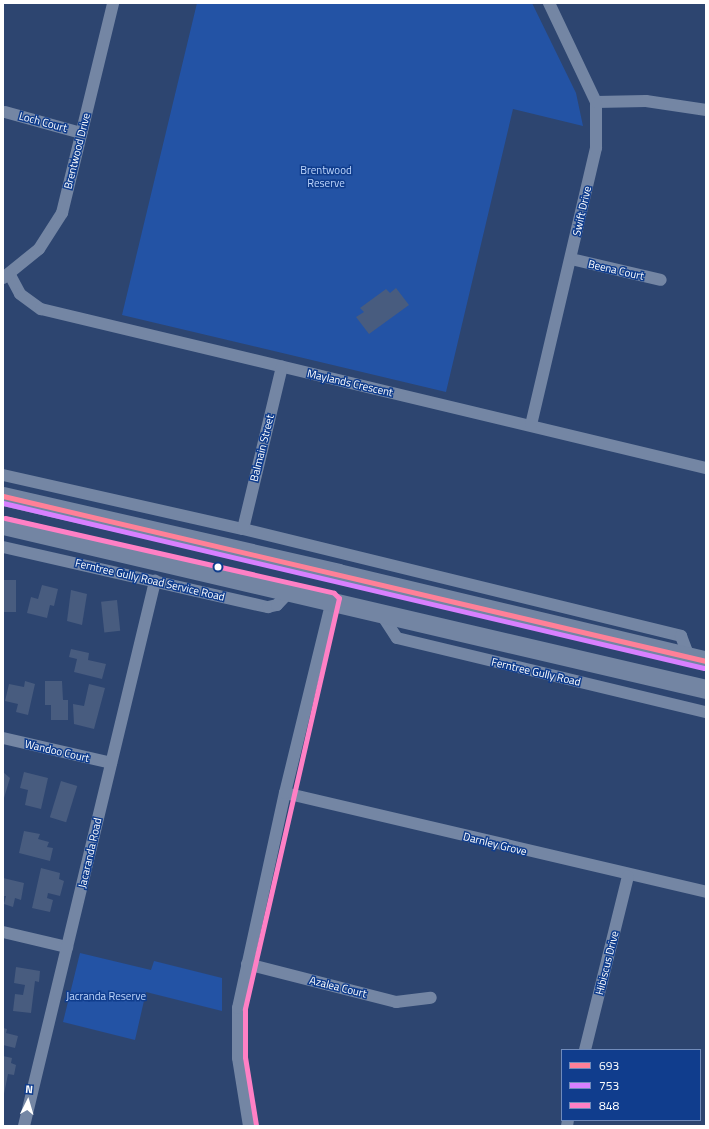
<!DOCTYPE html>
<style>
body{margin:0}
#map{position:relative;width:709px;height:1129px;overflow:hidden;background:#2d4570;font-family:"Titillium Web",sans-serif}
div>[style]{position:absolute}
.green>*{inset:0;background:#2353a5}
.building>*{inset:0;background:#485c7f;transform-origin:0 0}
.street>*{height:12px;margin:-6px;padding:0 6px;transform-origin:6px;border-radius:6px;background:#7486a4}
.primary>*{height:19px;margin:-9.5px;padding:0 9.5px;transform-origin:9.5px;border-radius:9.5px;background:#7385a3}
.bus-1>*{height:5px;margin:-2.5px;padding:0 2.5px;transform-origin:2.5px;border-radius:2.5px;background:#ff8098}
.bus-2>*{height:5px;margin:-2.5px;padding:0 2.5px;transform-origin:2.5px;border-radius:2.5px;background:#d880ff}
.bus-3>*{height:5px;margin:-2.5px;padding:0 2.5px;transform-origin:2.5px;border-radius:2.5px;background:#ff80c5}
.dots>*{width:11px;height:11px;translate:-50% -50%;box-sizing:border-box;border:2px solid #103d8d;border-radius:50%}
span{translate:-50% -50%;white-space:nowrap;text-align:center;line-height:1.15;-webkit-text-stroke:3px #103d8d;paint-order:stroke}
.street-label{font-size:11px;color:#fff}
.park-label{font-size:11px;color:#bed6fd}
.frame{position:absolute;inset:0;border:4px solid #fff;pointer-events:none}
.legend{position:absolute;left:561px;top:1049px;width:140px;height:72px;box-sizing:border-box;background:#103d8d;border:1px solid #708bbb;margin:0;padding:5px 7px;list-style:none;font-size:12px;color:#fff}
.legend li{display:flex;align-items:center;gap:8px;height:20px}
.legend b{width:20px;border:1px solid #708bbb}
.north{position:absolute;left:8px;top:1081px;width:40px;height:40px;-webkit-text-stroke:3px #103d8d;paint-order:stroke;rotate:5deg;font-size:11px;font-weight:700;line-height:16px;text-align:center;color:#fff}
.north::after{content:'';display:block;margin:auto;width:14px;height:18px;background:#fff;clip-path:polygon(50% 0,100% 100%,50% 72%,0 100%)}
</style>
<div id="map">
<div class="green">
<i style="clip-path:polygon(197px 3px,532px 3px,576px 93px,583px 126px,513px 109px,446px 392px,122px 315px)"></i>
<i style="clip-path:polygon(80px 953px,151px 970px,154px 961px,222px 978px,222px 1011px,146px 992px,135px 1040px,63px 1022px)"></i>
</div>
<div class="building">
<i style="clip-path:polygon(396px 288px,409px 305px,369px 334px,356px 317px,364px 312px,360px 308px,386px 289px,390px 293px)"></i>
<i style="left:3px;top:580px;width:13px;height:32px"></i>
<i style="clip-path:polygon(42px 585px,58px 589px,54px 606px,50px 605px,47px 618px,27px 613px,31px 597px,38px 599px)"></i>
<i style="clip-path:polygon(71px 590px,87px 594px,82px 625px,67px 621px)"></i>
<i style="left:117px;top:600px;width:31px;height:16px;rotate:84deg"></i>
<i style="clip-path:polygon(71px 649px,89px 653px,88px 660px,106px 664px,102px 679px,74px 672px,77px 659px,69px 657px)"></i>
<i style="clip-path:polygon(25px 681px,35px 684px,28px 715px,16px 712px,18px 704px,5px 701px,9px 684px,24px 687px)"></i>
<i style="clip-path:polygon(45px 681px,62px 681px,63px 700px,68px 700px,68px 720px,51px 720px,51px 705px,45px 705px)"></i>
<i style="clip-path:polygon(89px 684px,105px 688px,94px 729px,74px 724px,73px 704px,84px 706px)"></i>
<i style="clip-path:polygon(3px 772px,10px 778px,4px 798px,3px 798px)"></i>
<i style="clip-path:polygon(24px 772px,48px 778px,41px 809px,25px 805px,28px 790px,20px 788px)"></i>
<i style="left:61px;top:781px;width:17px;height:38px;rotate:17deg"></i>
<i style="clip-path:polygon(24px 831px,40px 834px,38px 839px,49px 842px,47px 847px,53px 848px,50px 861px,19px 853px)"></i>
<i style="clip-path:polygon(41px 868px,60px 873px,59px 879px,64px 881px,60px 896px,48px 893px,47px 898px,53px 900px,50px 912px,32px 908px)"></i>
<i style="clip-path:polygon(3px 878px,24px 883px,21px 900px,15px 898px,13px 907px,4px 904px,6px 896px,3px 896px)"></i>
<i style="clip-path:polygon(16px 967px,40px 971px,39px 982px,35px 981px,31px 1013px,13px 1011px,15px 994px,23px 995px,25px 985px,14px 983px)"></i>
<i style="clip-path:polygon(3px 1028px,7px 1029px,6px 1033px,18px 1036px,15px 1048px,3px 1045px)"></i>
<i style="clip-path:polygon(3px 1056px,12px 1058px,11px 1063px,16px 1065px,14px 1075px,8px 1074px,4px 1094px)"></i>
</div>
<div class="street">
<i style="left:596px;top:102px;width:50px;rotate:-1.1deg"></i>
<i style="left:646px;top:101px;width:61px;rotate:8.5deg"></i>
<i style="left:5px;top:112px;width:79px;rotate:15.4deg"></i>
<i style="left:571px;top:259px;width:92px;rotate:13.1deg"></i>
<i style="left:10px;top:275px;width:21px;rotate:62deg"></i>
<i style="left:20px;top:294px;width:26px;rotate:36deg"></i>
<i style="left:41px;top:309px;width:684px;rotate:13.45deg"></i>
<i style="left:3px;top:278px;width:46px;rotate:-38.9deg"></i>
<i style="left:39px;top:249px;width:43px;rotate:-57.4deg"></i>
<i style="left:62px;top:213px;width:216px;rotate:-76.3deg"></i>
<i style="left:531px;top:425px;width:285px;rotate:-76.8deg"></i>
<i style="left:596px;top:148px;width:46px;rotate:-90deg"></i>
<i style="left:596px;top:102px;width:110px;rotate:-115.4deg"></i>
<i style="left:3px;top:475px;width:246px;rotate:12.7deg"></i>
<i style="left:243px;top:529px;width:451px;rotate:13.7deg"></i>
<i style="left:681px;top:636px;width:22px;rotate:69deg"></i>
<i style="left:243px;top:529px;width:167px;rotate:-76.5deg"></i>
<i style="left:3px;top:547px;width:272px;rotate:12.8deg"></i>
<i style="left:268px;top:607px;width:9px;rotate:-13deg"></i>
<i style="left:277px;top:605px;width:19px;rotate:-47deg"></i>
<i style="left:380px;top:612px;width:31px;rotate:57deg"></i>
<i style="left:397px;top:638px;width:318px;rotate:13.5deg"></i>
<i style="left:3px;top:738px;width:111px;rotate:13deg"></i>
<i style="left:285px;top:793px;width:432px;rotate:13.2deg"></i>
<i style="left:3px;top:932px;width:66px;rotate:13.2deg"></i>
<i style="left:247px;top:964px;width:154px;rotate:14.3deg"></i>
<i style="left:396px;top:1002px;width:35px;rotate:-7deg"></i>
<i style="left:585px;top:1050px;width:179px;rotate:-76.1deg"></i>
<i style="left:24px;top:1126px;width:561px;rotate:-76.48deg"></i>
<i style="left:249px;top:1126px;width:69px;rotate:-99.2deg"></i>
<i style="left:238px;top:1058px;width:50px;rotate:-90deg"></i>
<i style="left:238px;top:1008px;width:220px;rotate:-77.7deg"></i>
<i style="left:285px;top:793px;width:199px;rotate:-76.3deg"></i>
<i style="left:567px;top:1126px;width:6px;rotate:-81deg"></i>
</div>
<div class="primary">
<i style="left:3px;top:496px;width:344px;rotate:12.9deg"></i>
<i style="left:338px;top:573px;width:378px;rotate:13.4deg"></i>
<i style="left:3px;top:525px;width:722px;rotate:13.13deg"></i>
</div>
<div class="bus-1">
<i style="left:3px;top:496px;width:722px;rotate:13.21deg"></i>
</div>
<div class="bus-2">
<i style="left:3px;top:503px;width:720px;rotate:13.25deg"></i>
</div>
<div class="bus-3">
<i style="left:5px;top:518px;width:337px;rotate:12.8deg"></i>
<i style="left:334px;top:593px;width:7px;rotate:45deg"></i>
<i style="left:339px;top:598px;width:422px;rotate:102.9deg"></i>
<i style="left:245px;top:1009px;width:48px;rotate:90deg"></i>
<i style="left:245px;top:1057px;width:69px;rotate:80.8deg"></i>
</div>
<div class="dots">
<i style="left:218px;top:567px;background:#fff"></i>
</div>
<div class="street-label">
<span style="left:43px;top:122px;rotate:15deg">Loch Court</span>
<span style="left:77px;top:151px;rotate:-76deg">Brentwood Drive</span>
<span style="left:582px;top:211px;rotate:-77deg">Swift Drive</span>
<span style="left:616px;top:270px;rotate:13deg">Beena Court</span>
<span style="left:350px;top:383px;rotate:13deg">Maylands Crescent</span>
<span style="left:262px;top:448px;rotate:-76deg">Balmain Street</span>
<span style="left:150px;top:580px;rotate:13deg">Ferntree Gully Road Service Road</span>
<span style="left:536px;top:672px;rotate:13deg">Ferntree Gully Road</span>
<span style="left:57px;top:751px;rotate:13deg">Wandoo Court</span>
<span style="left:495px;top:844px;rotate:14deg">Darnley Grove</span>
<span style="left:90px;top:853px;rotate:-77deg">Jacaranda Road</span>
<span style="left:607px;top:963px;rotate:-76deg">Hibiscus Drive</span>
<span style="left:338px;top:987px;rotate:14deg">Azalea Court</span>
</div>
<div class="park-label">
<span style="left:326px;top:177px">Brentwood<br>Reserve</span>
<span style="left:106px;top:996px">Jacranda Reserve</span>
</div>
<div class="frame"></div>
<ul class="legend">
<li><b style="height:5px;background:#ff8098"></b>693</li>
<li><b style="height:5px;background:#d880ff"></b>753</li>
<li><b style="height:5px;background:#ff80c5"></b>848</li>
</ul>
<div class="north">N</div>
</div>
